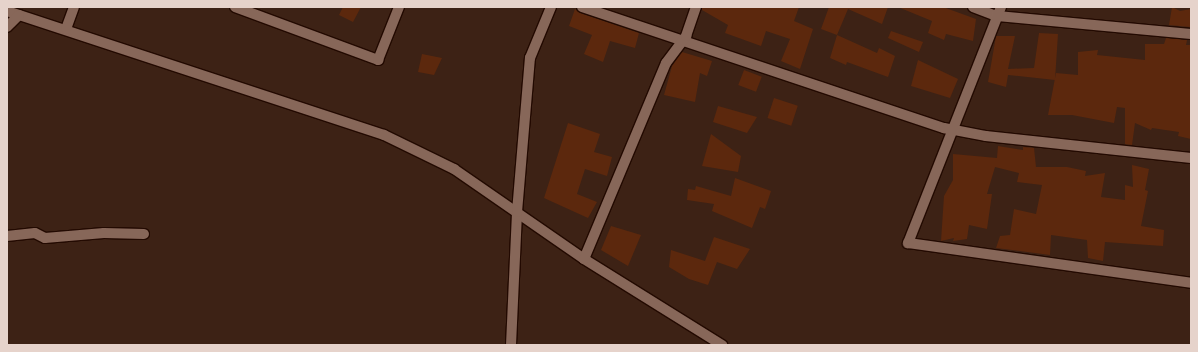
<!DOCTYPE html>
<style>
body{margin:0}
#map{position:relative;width:1198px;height:352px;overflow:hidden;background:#3d2215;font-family:"Archivo Narrow",sans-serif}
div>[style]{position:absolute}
.building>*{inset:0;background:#5c280d;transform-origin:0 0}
.roads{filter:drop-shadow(1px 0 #230a01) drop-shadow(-1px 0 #230a01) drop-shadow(0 1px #230a01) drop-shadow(0 -1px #230a01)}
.minor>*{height:10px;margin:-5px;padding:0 5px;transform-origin:5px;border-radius:5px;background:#876759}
span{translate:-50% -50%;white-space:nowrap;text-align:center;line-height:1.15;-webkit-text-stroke:3px #33180c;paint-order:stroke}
.frame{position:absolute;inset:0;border:8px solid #e6d3cb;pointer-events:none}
</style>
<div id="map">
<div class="building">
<i style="clip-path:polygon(343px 7px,361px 7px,353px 22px,339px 15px)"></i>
<i style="clip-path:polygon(702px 7px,799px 7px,794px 21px,813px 29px,800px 69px,781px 61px,790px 39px,766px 31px,761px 46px,725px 33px,728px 25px,702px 10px)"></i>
<i style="clip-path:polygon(829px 7px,888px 7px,882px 24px,848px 9px,837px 35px,821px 29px)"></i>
<i style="clip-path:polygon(898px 7px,943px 7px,976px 19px,973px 41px,946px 34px,944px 40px,928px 33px,932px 21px)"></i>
<i style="clip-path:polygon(1172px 7px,1180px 11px,1191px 9px,1190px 27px,1169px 25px)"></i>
<i style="clip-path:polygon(575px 9px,580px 13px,639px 33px,635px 48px,610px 41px,603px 62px,584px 54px,592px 35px,569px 26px)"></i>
<i style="clip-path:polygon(891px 31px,923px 42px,919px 52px,888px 38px)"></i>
<i style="clip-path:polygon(1039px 33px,1058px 34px,1055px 80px,1008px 75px,1006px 87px,988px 82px,996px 36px,1015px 36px,1008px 69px,1034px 68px)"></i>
<i style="clip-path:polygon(837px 35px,877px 53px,879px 48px,895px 56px,888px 77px,847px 62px,846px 65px,830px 58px)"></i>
<i style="clip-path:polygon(1166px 38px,1187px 40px,1186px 45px,1191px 45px,1191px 139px,1178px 136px,1179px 132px,1152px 128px,1151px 130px,1135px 123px,1132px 145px,1125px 144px,1125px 108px,1117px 107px,1114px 123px,1072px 115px,1048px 115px,1056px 73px,1078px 75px,1078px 52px,1098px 50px,1097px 55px,1145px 60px,1145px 44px,1164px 44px)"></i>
<i style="clip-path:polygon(682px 52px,712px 61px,707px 76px,700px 73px,695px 102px,664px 95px,672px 66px)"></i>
<i style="clip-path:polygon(422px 54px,442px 58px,434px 75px,418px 72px)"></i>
<i style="clip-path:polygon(918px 60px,958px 79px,950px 98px,911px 86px)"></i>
<i style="left:744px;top:70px;width:19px;height:16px;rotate:21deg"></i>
<i style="left:774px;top:98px;width:25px;height:21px;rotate:18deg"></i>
<i style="clip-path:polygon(718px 106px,757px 117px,747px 133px,713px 122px)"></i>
<i style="clip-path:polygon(568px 123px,600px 134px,594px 152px,612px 157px,607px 176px,585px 169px,577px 194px,597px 202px,588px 218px,544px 198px)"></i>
<i style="clip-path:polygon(711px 134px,741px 156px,738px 172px,702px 166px)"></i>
<i style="clip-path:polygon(998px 146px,1023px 150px,1023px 147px,1034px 148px,1036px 167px,1067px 167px,1086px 171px,1085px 176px,1105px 173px,1101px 197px,1125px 200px,1125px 185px,1133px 187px,1132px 165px,1149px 169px,1145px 190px,1148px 191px,1141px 226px,1164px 230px,1163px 246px,1105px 242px,1103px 261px,1088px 258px,1087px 240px,1051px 235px,1050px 255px,996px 248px,1000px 236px,1010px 235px,1014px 209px,1036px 214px,1042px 185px,1017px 182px,1019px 173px,995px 167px,987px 194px,992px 194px,987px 229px,969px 225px,967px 239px,953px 241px,954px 238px,941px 241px,944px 196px,953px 180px,953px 154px,997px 158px)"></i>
<i style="clip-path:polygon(735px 178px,771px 191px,765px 209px,760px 207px,752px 228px,712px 211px,714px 204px,687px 200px,688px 189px,695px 190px,696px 186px,731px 196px)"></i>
<i style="clip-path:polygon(611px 226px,641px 235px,628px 266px,601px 250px)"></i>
<i style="clip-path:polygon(714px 237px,750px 249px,737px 269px,717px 262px,708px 285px,689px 279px,669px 267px,671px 250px,705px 261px)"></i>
</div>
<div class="roads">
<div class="minor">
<i style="left:235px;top:7px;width:153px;rotate:20.3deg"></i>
<i style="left:378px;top:60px;width:57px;rotate:-68.4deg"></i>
<i style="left:582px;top:7px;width:382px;rotate:18.5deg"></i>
<i style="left:944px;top:128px;width:43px;rotate:10.8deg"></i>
<i style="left:986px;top:136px;width:206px;rotate:6.1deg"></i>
<i style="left:973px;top:7px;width:26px;rotate:21deg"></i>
<i style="left:997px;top:16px;width:195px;rotate:5.3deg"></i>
<i style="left:1001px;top:7px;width:254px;rotate:111.5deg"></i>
<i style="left:908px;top:243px;width:286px;rotate:8deg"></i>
<i style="left:7px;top:11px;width:397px;rotate:18.2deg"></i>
<i style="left:384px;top:135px;width:78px;rotate:25.9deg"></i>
<i style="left:454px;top:169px;width:158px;rotate:34.7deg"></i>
<i style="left:584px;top:259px;width:163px;rotate:31.9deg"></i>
<i style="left:7px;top:27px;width:17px;rotate:-45deg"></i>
<i style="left:66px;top:29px;width:23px;rotate:-70deg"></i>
<i style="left:7px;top:236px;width:28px;rotate:-6deg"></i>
<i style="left:35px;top:233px;width:11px;rotate:27deg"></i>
<i style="left:45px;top:238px;width:59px;rotate:-4.8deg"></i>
<i style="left:104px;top:233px;width:40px;rotate:1.4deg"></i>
<i style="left:584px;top:259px;width:212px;rotate:-67.3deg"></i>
<i style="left:666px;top:63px;width:34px;rotate:-53deg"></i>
<i style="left:686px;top:36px;width:31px;rotate:-71deg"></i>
<i style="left:511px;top:345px;width:133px;rotate:-87.4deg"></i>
<i style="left:517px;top:212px;width:155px;rotate:-85.2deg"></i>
<i style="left:530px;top:58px;width:55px;rotate:-67.6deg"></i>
</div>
</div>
<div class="frame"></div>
</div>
